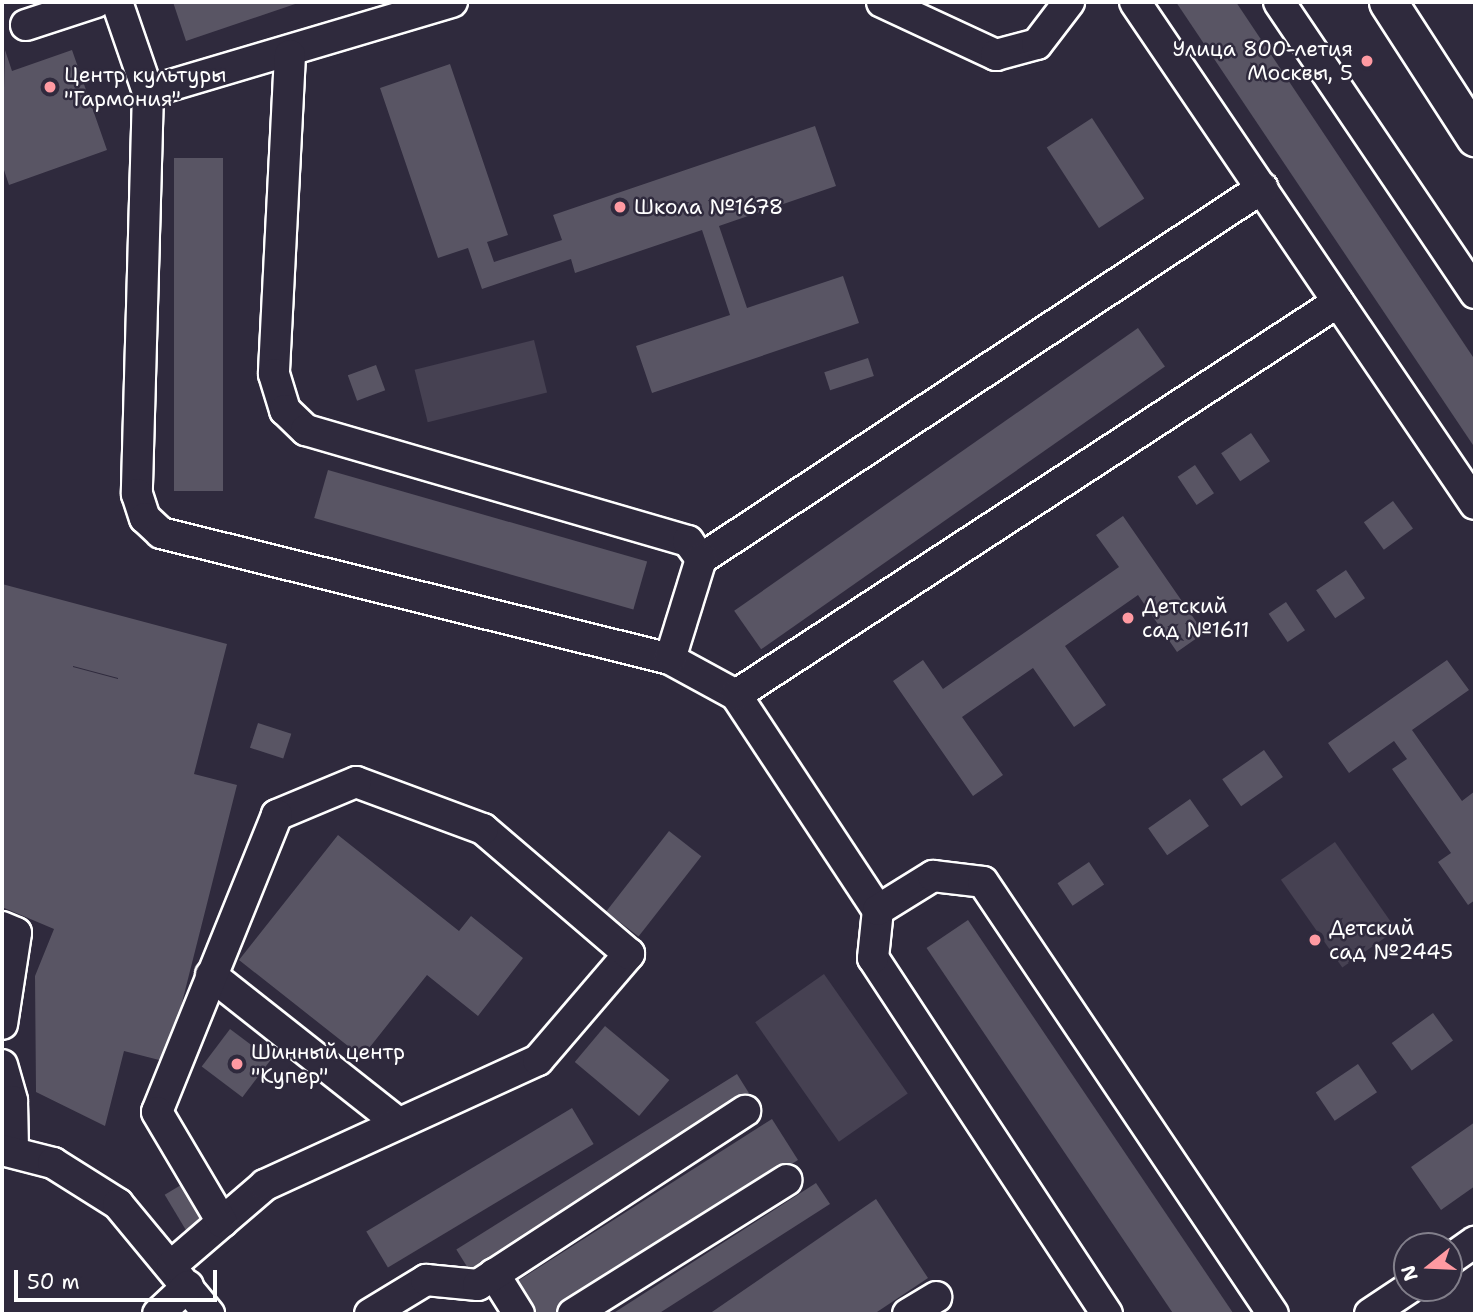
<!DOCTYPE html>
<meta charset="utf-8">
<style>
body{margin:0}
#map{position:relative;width:1477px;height:1316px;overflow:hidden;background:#2f2a3d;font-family:"Shantell Sans",sans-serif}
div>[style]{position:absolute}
.green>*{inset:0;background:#464152;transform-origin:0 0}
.building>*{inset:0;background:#595564;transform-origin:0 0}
.roads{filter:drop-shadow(2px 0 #fff) drop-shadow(-2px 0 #fff) drop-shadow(0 2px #fff) drop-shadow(0 -2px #fff)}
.minor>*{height:30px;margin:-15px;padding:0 15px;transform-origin:15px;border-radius:15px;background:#2f2a3d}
.major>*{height:37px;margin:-18.5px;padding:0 18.5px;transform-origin:18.5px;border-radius:18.5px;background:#2f2a3d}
.dots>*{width:19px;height:19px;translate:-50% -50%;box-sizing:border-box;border:4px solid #2f2a3d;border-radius:50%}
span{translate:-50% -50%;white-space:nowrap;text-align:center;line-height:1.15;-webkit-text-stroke:5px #2f2a3d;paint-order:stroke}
.poi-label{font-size:21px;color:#fff}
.right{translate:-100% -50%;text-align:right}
.left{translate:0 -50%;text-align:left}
.frame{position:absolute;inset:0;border:4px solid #fff;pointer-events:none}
.north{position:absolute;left:1393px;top:1232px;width:70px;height:70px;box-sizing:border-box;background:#2f2a3d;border:2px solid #827f8b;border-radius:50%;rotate:252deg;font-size:19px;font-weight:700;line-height:28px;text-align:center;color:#fff}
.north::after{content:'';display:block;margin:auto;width:24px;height:32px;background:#ff9aa2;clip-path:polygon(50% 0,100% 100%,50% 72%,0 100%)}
.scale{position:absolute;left:14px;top:1270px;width:203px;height:32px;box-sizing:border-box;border:4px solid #fff;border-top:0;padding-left:9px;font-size:21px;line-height:24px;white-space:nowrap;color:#fff;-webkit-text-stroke:5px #2f2a3d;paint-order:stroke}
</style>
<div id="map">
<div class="green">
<i style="left:534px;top:340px;width:54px;height:123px;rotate:76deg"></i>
<i style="left:1335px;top:842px;width:107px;height:66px;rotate:55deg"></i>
<i style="left:824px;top:974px;width:146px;height:84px;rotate:55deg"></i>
</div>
<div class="building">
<i style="clip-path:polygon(173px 2px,301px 2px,186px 41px)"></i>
<i style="clip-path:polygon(1176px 2px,1236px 2px,1475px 360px,1475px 448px)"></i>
<i style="clip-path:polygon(5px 50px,12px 71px,72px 50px,107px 150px,9px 185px,2px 164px)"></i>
<i style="clip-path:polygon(450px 64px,508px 235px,487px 242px,494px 262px,562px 240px,553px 215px,815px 126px,836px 186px,719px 226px,747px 308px,843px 276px,859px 323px,652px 393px,636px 346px,730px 315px,702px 230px,575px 273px,571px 259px,482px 289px,468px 248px,438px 258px,380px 88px)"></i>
<i style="left:1092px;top:118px;width:96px;height:54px;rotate:57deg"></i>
<i style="left:174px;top:158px;width:49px;height:333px"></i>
<i style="left:1138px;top:328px;width:47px;height:493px;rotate:55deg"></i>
<i style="left:868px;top:358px;width:19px;height:46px;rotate:72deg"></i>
<i style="left:376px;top:365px;width:27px;height:30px;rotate:70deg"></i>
<i style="left:1251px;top:433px;width:34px;height:36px;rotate:56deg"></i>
<i style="left:1195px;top:465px;width:34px;height:21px;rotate:56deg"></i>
<i style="left:328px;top:470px;width:332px;height:50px;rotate:16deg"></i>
<i style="left:1393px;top:501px;width:34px;height:36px;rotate:54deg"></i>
<i style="clip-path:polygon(1123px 516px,1204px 633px,1177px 652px,1138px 595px,1065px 646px,1106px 705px,1074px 727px,1033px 668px,962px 717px,1003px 775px,973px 796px,893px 681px,923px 660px,943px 689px,1119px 567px,1096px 535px)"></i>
<i style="left:1346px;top:570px;width:34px;height:36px;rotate:56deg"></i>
<i style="clip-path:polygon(evenodd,2px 584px,227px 644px,194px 774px,237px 785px,167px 1062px,124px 1051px,105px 1126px,36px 1092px,35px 976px,54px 929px,2px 907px,2px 584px,73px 666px,118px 678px,118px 679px,73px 667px,73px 666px)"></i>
<i style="left:1286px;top:602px;width:34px;height:21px;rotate:56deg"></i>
<i style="clip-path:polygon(1447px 660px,1469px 690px,1412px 730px,1462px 801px,1475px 791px,1475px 900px,1468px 905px,1438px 862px,1451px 853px,1392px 769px,1407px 759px,1394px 741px,1349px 773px,1328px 743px)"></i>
<i style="left:258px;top:723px;width:35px;height:26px;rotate:18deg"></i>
<i style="left:1264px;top:750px;width:33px;height:51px;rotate:55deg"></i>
<i style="left:1190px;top:799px;width:33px;height:51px;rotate:55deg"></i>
<i style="left:669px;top:831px;width:41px;height:102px;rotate:38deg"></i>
<i style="clip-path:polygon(338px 835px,459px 931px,471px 916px,523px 958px,478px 1016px,427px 975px,362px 1057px,239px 960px)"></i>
<i style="left:1089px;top:862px;width:27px;height:38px;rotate:56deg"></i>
<i style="left:968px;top:920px;width:474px;height:50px;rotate:56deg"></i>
<i style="left:1433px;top:1013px;width:34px;height:51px;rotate:54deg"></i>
<i style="left:605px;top:1026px;width:84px;height:47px;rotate:40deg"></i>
<i style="left:230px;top:1029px;width:51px;height:47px;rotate:37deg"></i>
<i style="left:1358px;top:1064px;width:34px;height:51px;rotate:56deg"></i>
<i style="left:737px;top:1074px;width:26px;height:331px;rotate:58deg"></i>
<i style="left:572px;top:1108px;width:42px;height:240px;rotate:59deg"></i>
<i style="clip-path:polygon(772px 1119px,798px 1160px,555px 1314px,532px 1314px,513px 1284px)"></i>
<i style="clip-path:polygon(1475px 1122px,1475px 1186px,1441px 1210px,1411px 1167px)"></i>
<i style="clip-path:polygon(816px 1183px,830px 1204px,658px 1314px,612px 1314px)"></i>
<i style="left:181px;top:1185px;width:44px;height:19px;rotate:59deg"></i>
<i style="clip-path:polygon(876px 1199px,928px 1278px,874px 1314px,709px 1314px)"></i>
</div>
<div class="roads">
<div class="minor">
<i style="left:117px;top:2px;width:95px;rotate:71deg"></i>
<i style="left:148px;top:92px;width:317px;rotate:-16.5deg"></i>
<i style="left:882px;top:2px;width:126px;rotate:24.9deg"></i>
<i style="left:996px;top:55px;width:42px;rotate:-15deg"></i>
<i style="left:1037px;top:44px;width:53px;rotate:-52.7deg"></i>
<i style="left:1135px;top:2px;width:606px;rotate:55.89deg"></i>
<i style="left:1279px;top:2px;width:351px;rotate:56deg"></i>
<i style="left:26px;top:25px;width:74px;rotate:-18.2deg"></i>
<i style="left:290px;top:55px;width:319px;rotate:92.9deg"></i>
<i style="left:274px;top:374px;width:38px;rotate:73deg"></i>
<i style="left:285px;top:410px;width:29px;rotate:44deg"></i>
<i style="left:306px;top:430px;width:398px;rotate:16.2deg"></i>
<i style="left:688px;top:541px;width:22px;rotate:54deg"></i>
<i style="left:701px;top:559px;width:673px;rotate:-33.48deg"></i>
<i style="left:148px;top:92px;width:402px;rotate:91.6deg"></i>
<i style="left:137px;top:494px;width:25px;rotate:72deg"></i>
<i style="left:145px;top:518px;width:22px;rotate:43deg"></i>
<i style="left:161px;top:533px;width:524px;rotate:13.9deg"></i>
<i style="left:670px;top:659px;width:75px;rotate:28.6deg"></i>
<i style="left:736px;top:695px;width:258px;rotate:56.6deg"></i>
<i style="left:670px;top:659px;width:105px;rotate:-72.8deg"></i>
<i style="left:736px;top:695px;width:719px;rotate:-33.14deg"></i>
<i style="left:2px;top:927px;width:15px;rotate:23deg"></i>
<i style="left:16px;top:933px;width:92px;rotate:98.7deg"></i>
<i style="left:211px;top:975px;width:237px;rotate:38.3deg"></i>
<i style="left:2px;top:1065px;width:37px;rotate:74deg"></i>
<i style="left:12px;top:1101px;width:49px;rotate:88.8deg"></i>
<i style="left:2px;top:1150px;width:53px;rotate:14.3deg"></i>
<i style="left:53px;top:1163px;width:77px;rotate:32.2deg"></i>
<i style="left:118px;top:1204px;width:143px;rotate:50.4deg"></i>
<i style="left:1449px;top:1260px;width:32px;rotate:-35deg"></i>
<i style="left:172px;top:1265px;width:123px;rotate:-40.7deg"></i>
<i style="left:265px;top:1185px;width:300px;rotate:-24.6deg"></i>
<i style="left:538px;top:1060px;width:140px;rotate:-49.4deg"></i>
<i style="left:629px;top:954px;width:192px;rotate:-139.4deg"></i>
<i style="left:483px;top:829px;width:135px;rotate:-159.7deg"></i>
<i style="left:356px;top:782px;width:86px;rotate:157.3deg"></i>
<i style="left:277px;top:815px;width:320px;rotate:112deg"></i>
<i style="left:157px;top:1112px;width:128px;rotate:59.4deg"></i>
<i style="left:494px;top:1274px;width:47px;rotate:58deg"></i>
<i style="left:158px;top:1314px;width:41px;rotate:-43deg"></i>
<i style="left:370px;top:1314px;width:66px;rotate:-31.3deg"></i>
<i style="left:426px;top:1280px;width:52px;rotate:5.5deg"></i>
<i style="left:478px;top:1285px;width:319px;rotate:-33.1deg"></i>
<i style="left:573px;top:1314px;width:252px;rotate:-32.1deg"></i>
<i style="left:908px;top:1314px;width:33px;rotate:-31deg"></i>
<i style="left:1107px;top:1314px;width:426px;rotate:-123.3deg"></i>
<i style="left:873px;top:958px;width:48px;rotate:-84.1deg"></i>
<i style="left:878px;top:910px;width:65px;rotate:-31.7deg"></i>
<i style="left:933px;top:876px;width:50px;rotate:6.8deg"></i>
<i style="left:983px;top:882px;width:520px;rotate:56.13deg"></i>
<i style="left:1370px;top:1314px;width:47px;rotate:-33.7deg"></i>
</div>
<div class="major">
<i style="left:1388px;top:2px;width:161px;rotate:57.2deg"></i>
</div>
</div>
<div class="dots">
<i style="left:1367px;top:61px;background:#ff9aa2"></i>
<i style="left:50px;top:87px;background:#ff9aa2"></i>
<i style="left:620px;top:207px;background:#ff9aa2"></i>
<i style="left:1128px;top:618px;background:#ff9aa2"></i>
<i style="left:1315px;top:940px;background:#ff9aa2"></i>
<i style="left:237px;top:1064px;background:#ff9aa2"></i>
</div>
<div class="poi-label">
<span class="right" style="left:1353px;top:61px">Улица 800-летия<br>Москвы, 5</span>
<span class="left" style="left:64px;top:87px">Центр культуры<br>"Гармония"</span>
<span class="left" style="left:634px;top:207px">Школа №1678</span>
<span class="left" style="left:1142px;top:618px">Детский<br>сад №1611</span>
<span class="left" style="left:1329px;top:940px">Детский<br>сад №2445</span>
<span class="left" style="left:251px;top:1064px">Шинный центр<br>"Купер"</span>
</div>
<div class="frame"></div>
<div class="north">N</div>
<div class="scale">50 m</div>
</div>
